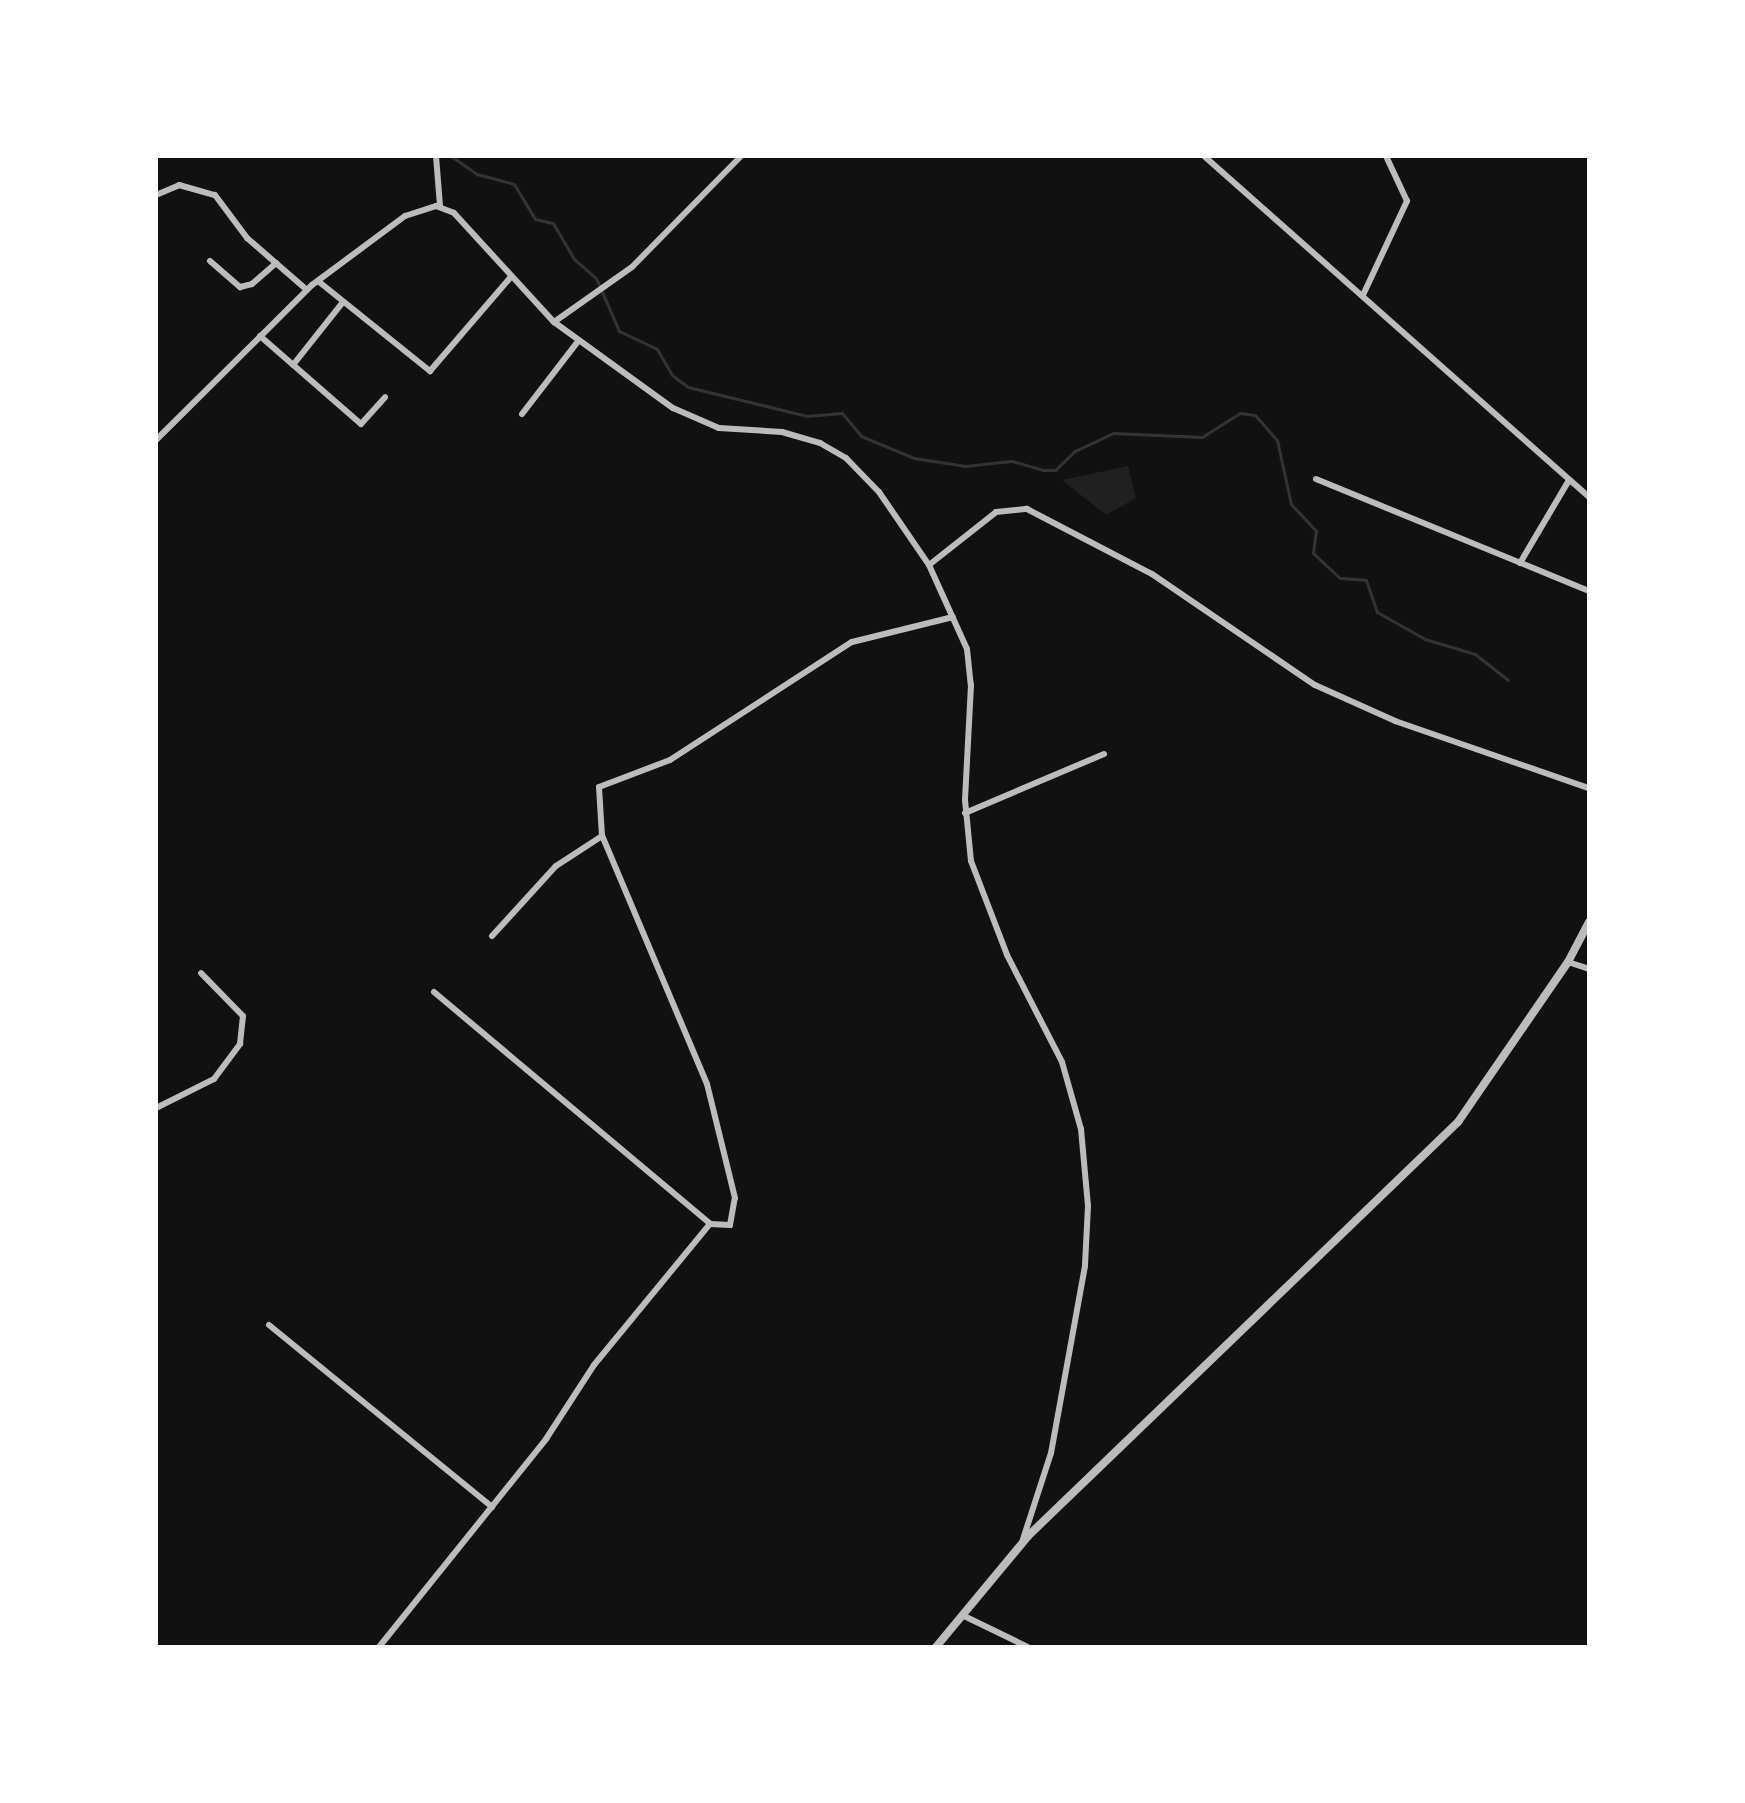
<!DOCTYPE html>
<style>
body{margin:0}
#map{position:relative;width:1745px;height:1803px;overflow:hidden;background:#111;font-family:"Varela Round",sans-serif}
div>[style]{position:absolute}
.green>*{inset:0;background:#202020}
.stream>*{height:3px;margin:-1.5px;padding:0 1.5px;transform-origin:1.5px;border-radius:1.5px;background:#333}
.minor>*{height:6px;margin:-3px;padding:0 3px;transform-origin:3px;border-radius:3px;background:#bcbcbc}
.tertiary>*{height:8px;margin:-4px;padding:0 4px;transform-origin:4px;border-radius:4px;background:#bcbcbc}
span{translate:-50% -50%;white-space:nowrap;text-align:center;line-height:1.15;-webkit-text-stroke:6px #fff;paint-order:stroke}
.frame{position:absolute;inset:0;border:158px solid #fff;pointer-events:none}
</style>
<div id="map">
<div class="green">
<i style="clip-path:polygon(1128px 466px,1136px 498px,1106px 515px,1062px 480px)"></i>
</div>
<div class="stream">
<i style="left:410px;top:156px;width:6px"></i>
<i style="left:451px;top:156px;width:32px;rotate:35deg"></i>
<i style="left:477px;top:174px;width:38px;rotate:15deg"></i>
<i style="left:514px;top:184px;width:41px;rotate:59deg"></i>
<i style="left:535px;top:219px;width:18px;rotate:13deg"></i>
<i style="left:553px;top:223px;width:42px;rotate:59.7deg"></i>
<i style="left:574px;top:259px;width:29px;rotate:41deg"></i>
<i style="left:596px;top:278px;width:58px;rotate:66.5deg"></i>
<i style="left:619px;top:331px;width:42px;rotate:25.3deg"></i>
<i style="left:657px;top:349px;width:30px;rotate:60deg"></i>
<i style="left:672px;top:375px;width:20px;rotate:37deg"></i>
<i style="left:688px;top:387px;width:122px;rotate:13.7deg"></i>
<i style="left:807px;top:416px;width:35px;rotate:-5deg"></i>
<i style="left:842px;top:413px;width:30px;rotate:50deg"></i>
<i style="left:861px;top:436px;width:57px;rotate:22.5deg"></i>
<i style="left:914px;top:458px;width:52px;rotate:8.9deg"></i>
<i style="left:965px;top:466px;width:47px;rotate:-6.1deg"></i>
<i style="left:1012px;top:461px;width:32px;rotate:16deg"></i>
<i style="left:1043px;top:470px;width:12px"></i>
<i style="left:1055px;top:470px;width:28px;rotate:-44deg"></i>
<i style="left:1075px;top:451px;width:42px;rotate:-25.3deg"></i>
<i style="left:1113px;top:433px;width:89px;rotate:2.6deg"></i>
<i style="left:1202px;top:437px;width:45px;rotate:-32.3deg"></i>
<i style="left:1240px;top:413px;width:15px;rotate:8deg"></i>
<i style="left:1255px;top:415px;width:33px;rotate:49deg"></i>
<i style="left:1277px;top:440px;width:66px;rotate:77.7deg"></i>
<i style="left:1291px;top:504px;width:37px;rotate:47deg"></i>
<i style="left:1316px;top:531px;width:22px;rotate:98deg"></i>
<i style="left:1313px;top:553px;width:37px;rotate:43deg"></i>
<i style="left:1340px;top:578px;width:26px;rotate:4deg"></i>
<i style="left:1366px;top:580px;width:34px;rotate:71deg"></i>
<i style="left:1377px;top:612px;width:55px;rotate:29.4deg"></i>
<i style="left:1425px;top:639px;width:52px;rotate:16.7deg"></i>
<i style="left:1475px;top:654px;width:42px;rotate:38.2deg"></i>
</div>
<div class="minor">
<i style="left:436px;top:156px;width:50px;rotate:85.4deg"></i>
<i style="left:1204px;top:156px;width:514px;rotate:41.53deg"></i>
<i style="left:156px;top:195px;width:25px;rotate:-23deg"></i>
<i style="left:179px;top:185px;width:37px;rotate:16deg"></i>
<i style="left:215px;top:195px;width:54px;rotate:53.3deg"></i>
<i style="left:247px;top:238px;width:79px;rotate:40.9deg"></i>
<i style="left:210px;top:261px;width:40px;rotate:41deg"></i>
<i style="left:240px;top:287px;width:12px;rotate:-14deg"></i>
<i style="left:252px;top:284px;width:32px;rotate:-41deg"></i>
<i style="left:318px;top:281px;width:144px;rotate:38.8deg"></i>
<i style="left:430px;top:371px;width:123px;rotate:-49.3deg"></i>
<i style="left:1363px;top:295px;width:104px;rotate:-64.9deg"></i>
<i style="left:1407px;top:201px;width:50px;rotate:-115deg"></i>
<i style="left:554px;top:322px;width:95px;rotate:-35.2deg"></i>
<i style="left:632px;top:267px;width:156px;rotate:-45.5deg"></i>
<i style="left:260px;top:336px;width:134px;rotate:41.1deg"></i>
<i style="left:361px;top:424px;width:36px;rotate:-48deg"></i>
<i style="left:293px;top:365px;width:80px;rotate:-51.6deg"></i>
<i style="left:522px;top:414px;width:93px;rotate:-52.4deg"></i>
<i style="left:156px;top:440px;width:220px;rotate:-44.8deg"></i>
<i style="left:312px;top:285px;width:116px;rotate:-36.6deg"></i>
<i style="left:405px;top:216px;width:33px;rotate:-18deg"></i>
<i style="left:436px;top:206px;width:19px;rotate:21deg"></i>
<i style="left:454px;top:213px;width:148px;rotate:47.5deg"></i>
<i style="left:554px;top:322px;width:147px;rotate:35.9deg"></i>
<i style="left:673px;top:408px;width:50px;rotate:23.5deg"></i>
<i style="left:719px;top:428px;width:63px;rotate:3.6deg"></i>
<i style="left:782px;top:432px;width:40px;rotate:16deg"></i>
<i style="left:820px;top:443px;width:30px;rotate:30deg"></i>
<i style="left:846px;top:458px;width:47px;rotate:45.9deg"></i>
<i style="left:879px;top:492px;width:88px;rotate:55.6deg"></i>
<i style="left:929px;top:565px;width:92px;rotate:65.7deg"></i>
<i style="left:967px;top:649px;width:36px;rotate:84deg"></i>
<i style="left:971px;top:685px;width:115px;rotate:93deg"></i>
<i style="left:965px;top:800px;width:61px;rotate:84.4deg"></i>
<i style="left:971px;top:861px;width:101px;rotate:69deg"></i>
<i style="left:1007px;top:955px;width:120px;rotate:62.8deg"></i>
<i style="left:1062px;top:1062px;width:70px;rotate:74.2deg"></i>
<i style="left:1081px;top:1129px;width:77px;rotate:84.8deg"></i>
<i style="left:1088px;top:1206px;width:60px;rotate:92.9deg"></i>
<i style="left:1085px;top:1266px;width:190px;rotate:100.3deg"></i>
<i style="left:1051px;top:1453px;width:94px;rotate:108deg"></i>
<i style="left:1316px;top:479px;width:295px;rotate:22.3deg"></i>
<i style="left:1520px;top:563px;width:96px;rotate:-59.4deg"></i>
<i style="left:929px;top:565px;width:85px;rotate:-38.3deg"></i>
<i style="left:996px;top:512px;width:31px;rotate:-6deg"></i>
<i style="left:1027px;top:509px;width:141px;rotate:27.5deg"></i>
<i style="left:1152px;top:574px;width:197px;rotate:34.3deg"></i>
<i style="left:1315px;top:685px;width:88px;rotate:24.2deg"></i>
<i style="left:1395px;top:721px;width:205px;rotate:19.1deg"></i>
<i style="left:965px;top:813px;width:151px;rotate:-23deg"></i>
<i style="left:492px;top:936px;width:95px;rotate:-47.6deg"></i>
<i style="left:556px;top:866px;width:55px;rotate:-33.1deg"></i>
<i style="left:1568px;top:962px;width:22px;rotate:18deg"></i>
<i style="left:434px;top:992px;width:361px;rotate:40deg"></i>
<i style="left:710px;top:1224px;width:20px;rotate:3deg"></i>
<i style="left:730px;top:1225px;width:27px;rotate:-80deg"></i>
<i style="left:735px;top:1198px;width:117px;rotate:-103.8deg"></i>
<i style="left:707px;top:1084px;width:269px;rotate:-112.9deg"></i>
<i style="left:602px;top:836px;width:49px;rotate:-93.5deg"></i>
<i style="left:599px;top:787px;width:76px;rotate:-20.8deg"></i>
<i style="left:670px;top:760px;width:217px;rotate:-33deg"></i>
<i style="left:852px;top:642px;width:104px;rotate:-13.9deg"></i>
<i style="left:156px;top:1108px;width:65px;rotate:-26.6deg"></i>
<i style="left:214px;top:1079px;width:44px;rotate:-53.4deg"></i>
<i style="left:240px;top:1044px;width:28px;rotate:-84deg"></i>
<i style="left:243px;top:1016px;width:60px;rotate:-134.3deg"></i>
<i style="left:269px;top:1325px;width:288px;rotate:39.2deg"></i>
<i style="left:962px;top:1615px;width:73px;rotate:25.9deg"></i>
<i style="left:379px;top:1647px;width:267px;rotate:-51.2deg"></i>
<i style="left:546px;top:1439px;width:88px;rotate:-57deg"></i>
<i style="left:594px;top:1365px;width:183px;rotate:-50.6deg"></i>
</div>
<div class="tertiary">
<i style="left:936px;top:1647px;width:144px;rotate:-50.3deg"></i>
<i style="left:1028px;top:1536px;width:597px;rotate:-43.91deg"></i>
<i style="left:1458px;top:1122px;width:194px;rotate:-55.5deg"></i>
<i style="left:1568px;top:962px;width:45px;rotate:-62.3deg"></i>
</div>
<div class="frame"></div>
</div>
